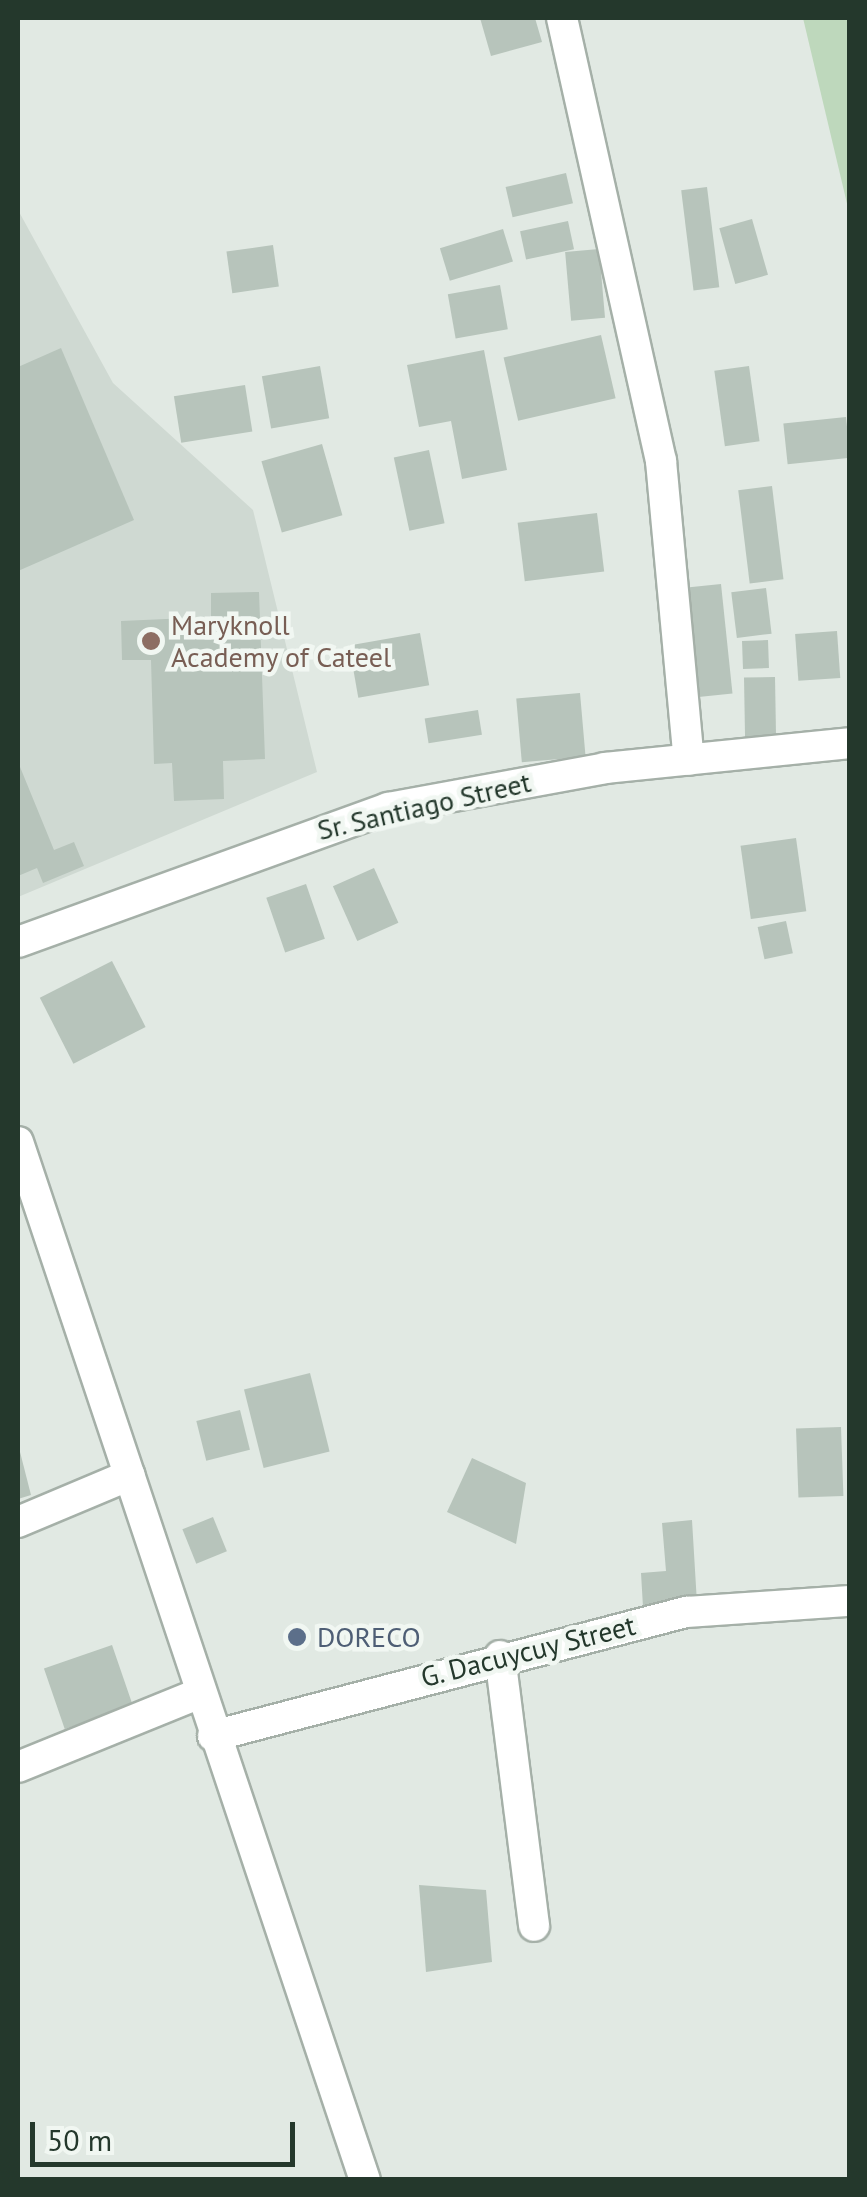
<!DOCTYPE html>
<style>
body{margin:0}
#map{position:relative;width:867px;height:2197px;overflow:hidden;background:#e1e9e3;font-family:"PT Sans",sans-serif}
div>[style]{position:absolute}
.built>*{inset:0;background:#cfd9d2}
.green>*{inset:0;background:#bed8bc}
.building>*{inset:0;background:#b7c4bb;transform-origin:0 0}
.roads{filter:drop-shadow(2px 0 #a5b0a8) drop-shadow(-2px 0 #a5b0a8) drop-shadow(0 2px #a5b0a8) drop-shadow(0 -2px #a5b0a8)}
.minor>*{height:30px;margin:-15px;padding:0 15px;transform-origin:15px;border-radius:15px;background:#fff}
.dots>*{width:28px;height:28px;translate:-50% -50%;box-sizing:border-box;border:5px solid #f1f7f2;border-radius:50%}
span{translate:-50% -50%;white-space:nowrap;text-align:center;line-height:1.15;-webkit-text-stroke:9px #f1f7f2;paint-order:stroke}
.education-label{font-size:28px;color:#785e54}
.left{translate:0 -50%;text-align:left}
.street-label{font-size:28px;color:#24382c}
.service-label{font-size:28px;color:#4e5e75}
.frame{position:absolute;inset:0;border:20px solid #24382c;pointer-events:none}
.scale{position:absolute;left:30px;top:2122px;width:265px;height:45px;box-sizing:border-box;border:5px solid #24382c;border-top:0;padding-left:12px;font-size:30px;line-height:35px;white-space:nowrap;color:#24382c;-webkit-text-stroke:8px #f1f7f2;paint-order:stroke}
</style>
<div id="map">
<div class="built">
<i style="clip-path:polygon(18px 210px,113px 383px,253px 510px,317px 772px,18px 897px)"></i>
</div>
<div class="green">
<i style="clip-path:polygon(803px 18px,849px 18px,849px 212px)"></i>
</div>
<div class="building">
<i style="clip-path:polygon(480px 18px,535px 18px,542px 42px,491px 56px)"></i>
<i style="left:566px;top:173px;width:31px;height:62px;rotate:77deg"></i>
<i style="left:707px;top:187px;width:101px;height:26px;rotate:83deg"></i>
<i style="left:752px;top:219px;width:58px;height:34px;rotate:74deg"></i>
<i style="left:568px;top:221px;width:29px;height:49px;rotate:78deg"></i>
<i style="left:503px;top:229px;width:34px;height:66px;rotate:73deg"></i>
<i style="left:273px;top:245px;width:42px;height:47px;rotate:82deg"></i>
<i style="left:599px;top:249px;width:69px;height:34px;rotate:85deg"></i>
<i style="left:500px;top:285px;width:45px;height:53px;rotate:80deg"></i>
<i style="left:601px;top:335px;width:65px;height:100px;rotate:77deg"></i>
<i style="clip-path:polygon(61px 348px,134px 520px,18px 571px,18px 367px)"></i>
<i style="clip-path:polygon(484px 350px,507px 470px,462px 479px,451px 421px,419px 427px,407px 365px)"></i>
<i style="left:320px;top:366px;width:53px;height:59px;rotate:80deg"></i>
<i style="left:749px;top:366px;width:76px;height:35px;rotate:82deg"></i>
<i style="left:245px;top:385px;width:47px;height:72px;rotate:81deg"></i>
<i style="left:846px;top:417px;width:41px;height:63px;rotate:84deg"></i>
<i style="left:322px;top:444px;width:74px;height:63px;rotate:74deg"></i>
<i style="left:429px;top:450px;width:75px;height:36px;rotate:78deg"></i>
<i style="left:772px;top:486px;width:94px;height:34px;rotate:83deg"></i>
<i style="left:597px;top:513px;width:59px;height:80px;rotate:83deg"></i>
<i style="left:721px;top:584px;width:110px;height:39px;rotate:84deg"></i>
<i style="left:766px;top:588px;width:46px;height:35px;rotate:83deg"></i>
<i style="clip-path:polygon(259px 592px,265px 759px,223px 761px,224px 799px,174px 801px,172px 763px,154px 764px,151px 660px,122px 660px,121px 621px,211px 617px,211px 593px)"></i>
<i style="left:837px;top:631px;width:47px;height:42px;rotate:86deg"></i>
<i style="left:420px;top:633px;width:53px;height:72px;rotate:80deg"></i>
<i style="left:768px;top:640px;width:28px;height:26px;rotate:88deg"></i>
<i style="left:775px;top:677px;width:69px;height:31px;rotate:89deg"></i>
<i style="left:580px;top:693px;width:64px;height:64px;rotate:85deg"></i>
<i style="left:478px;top:710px;width:25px;height:54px;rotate:81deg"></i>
<i style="clip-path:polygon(18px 762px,54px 850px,74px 842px,84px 866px,43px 883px,37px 868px,18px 876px)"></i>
<i style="left:796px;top:838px;width:74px;height:56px;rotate:82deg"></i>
<i style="left:374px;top:868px;width:60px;height:45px;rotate:66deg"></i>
<i style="left:306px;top:884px;width:58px;height:42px;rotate:71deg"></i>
<i style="left:786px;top:921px;width:33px;height:29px;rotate:78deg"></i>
<i style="left:112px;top:961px;width:74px;height:81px;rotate:63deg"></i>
<i style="left:310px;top:1373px;width:81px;height:68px;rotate:76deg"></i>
<i style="left:240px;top:1410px;width:41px;height:45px;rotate:76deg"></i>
<i style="left:841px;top:1427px;width:69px;height:45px;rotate:88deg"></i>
<i style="clip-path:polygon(19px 1448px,31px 1495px,18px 1499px,18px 1449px)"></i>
<i style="clip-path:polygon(472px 1458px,526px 1483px,516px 1544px,447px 1512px)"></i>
<i style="left:213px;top:1517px;width:37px;height:33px;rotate:68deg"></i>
<i style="clip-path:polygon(692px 1520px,697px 1603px,643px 1607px,641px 1573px,666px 1571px,662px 1523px)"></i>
<i style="left:112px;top:1645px;width:64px;height:72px;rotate:71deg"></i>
<i style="clip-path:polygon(419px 1885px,486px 1890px,492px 1962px,426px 1972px)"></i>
</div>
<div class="roads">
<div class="minor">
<i style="left:562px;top:18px;width:454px;rotate:77.4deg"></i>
<i style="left:661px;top:461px;width:300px;rotate:84.7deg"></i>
<i style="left:18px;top:942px;width:394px;rotate:-19.9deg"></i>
<i style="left:388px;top:808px;width:221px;rotate:-10.4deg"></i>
<i style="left:605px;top:768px;width:246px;rotate:-5.8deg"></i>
<i style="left:18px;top:1142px;width:1094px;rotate:71.52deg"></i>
<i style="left:18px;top:1522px;width:121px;rotate:-22.8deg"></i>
<i style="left:500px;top:1656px;width:272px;rotate:82.8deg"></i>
<i style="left:213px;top:1736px;width:490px;rotate:-14.7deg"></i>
<i style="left:687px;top:1612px;width:163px;rotate:-3.9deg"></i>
<i style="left:18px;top:1767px;width:196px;rotate:-22.1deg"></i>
</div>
</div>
<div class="dots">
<i style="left:151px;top:641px;background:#8d6e63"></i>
<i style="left:297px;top:1637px;background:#5c6f8a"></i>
</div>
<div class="education-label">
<span class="left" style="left:171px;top:641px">Maryknoll<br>Academy of Cateel</span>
</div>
<div class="street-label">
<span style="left:424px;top:806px;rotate:-13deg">Sr. Santiago Street</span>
<span style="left:528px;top:1651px;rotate:-14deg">G. Dacuycuy Street</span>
</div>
<div class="service-label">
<span class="left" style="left:317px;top:1637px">DORECO</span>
</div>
<div class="frame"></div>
<div class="scale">50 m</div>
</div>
